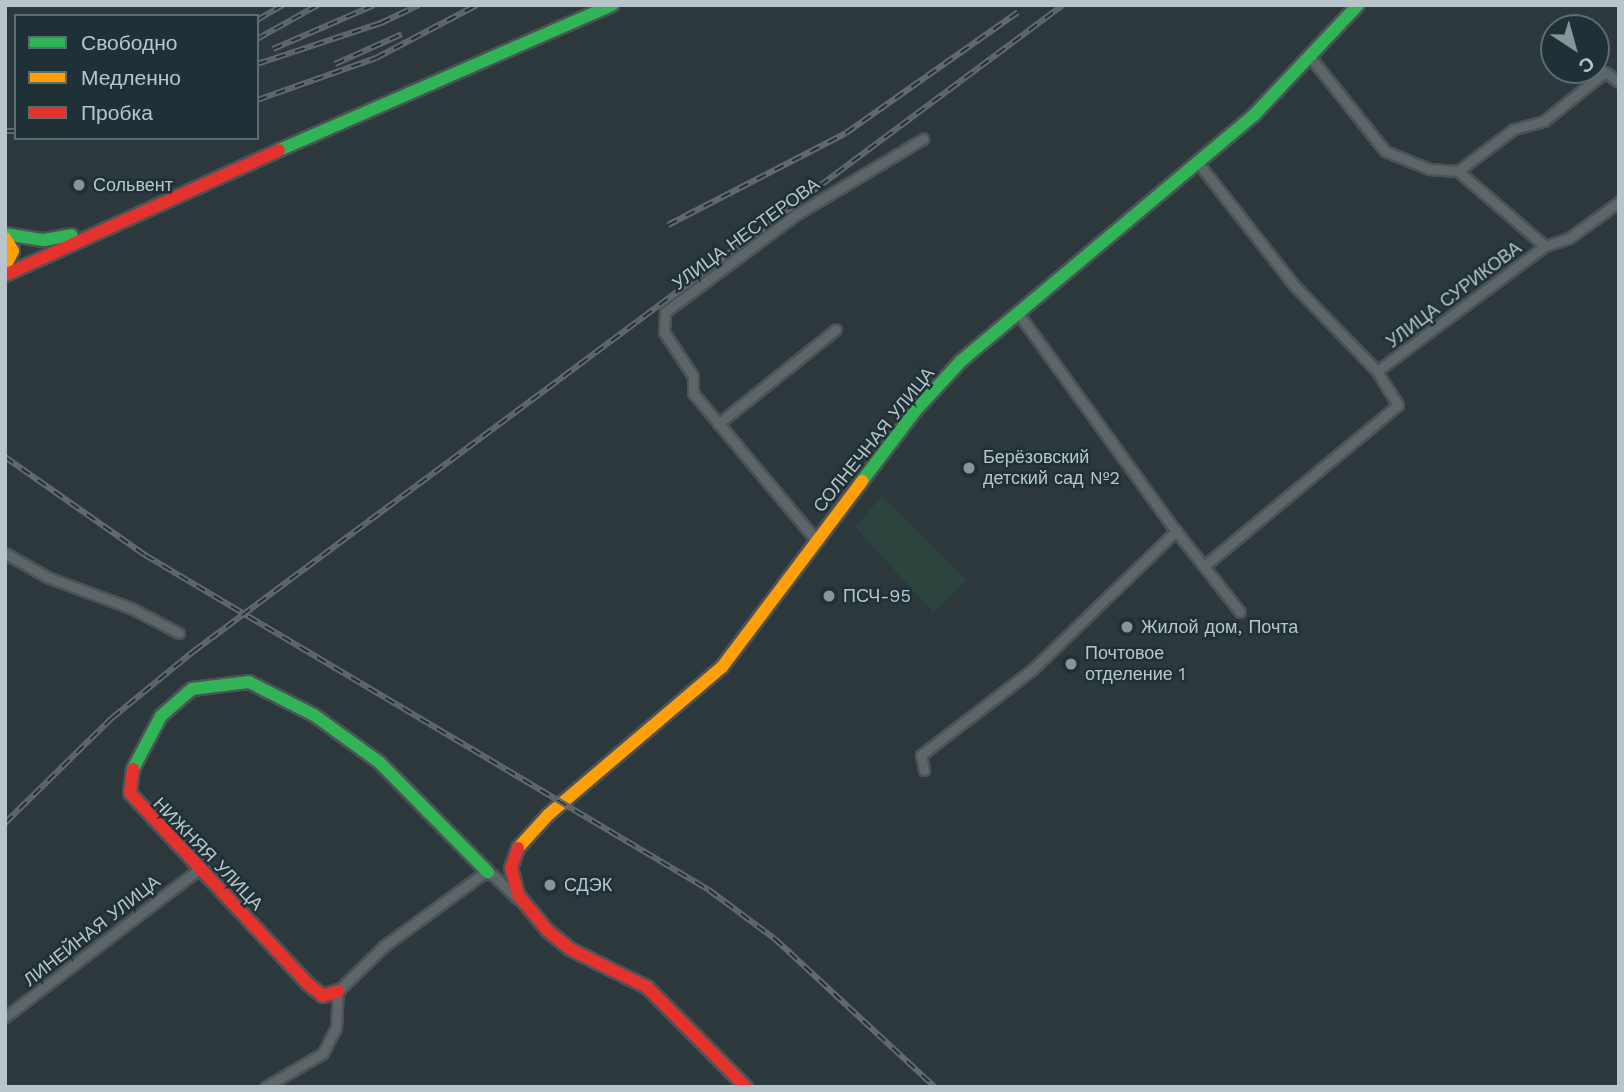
<!DOCTYPE html>
<meta charset="utf-8">
<style>
body{margin:0}
#map{position:relative;width:1624px;height:1092px;overflow:hidden;background:#2d383c;font-family:"Work Sans",sans-serif}
div>[style]{position:absolute}
.green>*{inset:0;background:#2c443e}
.roads{filter:drop-shadow(2px 0 #4b5356) drop-shadow(-2px 0 #4b5356) drop-shadow(0 2px #4b5356) drop-shadow(0 -2px #4b5356)}
.street>*{height:9px;margin:-4.5px;padding:0 4.5px;transform-origin:4.5px;border-radius:4.5px;background:#5d6669}
.fast>*{height:12px;margin:-6px;padding:0 6px;transform-origin:6px;border-radius:6px;background:#30b455}
.slow>*{height:12px;margin:-6px;padding:0 6px;transform-origin:6px;border-radius:6px;background:#ff9f0a}
.jam>*{height:12px;margin:-6px;padding:0 6px;transform-origin:6px;border-radius:6px;background:#e5322d}
.rail>*{height:6px;margin-top:-3px;transform-origin:0;background:repeating-linear-gradient(90deg,#1f3137 0 10px,#62696d 0 20px);box-sizing:border-box;border-block:2px solid #62696d}
.dots>*{width:19px;height:19px;translate:-50% -50%;box-sizing:border-box;border:4px solid #1f3137;border-radius:50%}
span{translate:-50% -50%;white-space:nowrap;text-align:center;line-height:1.15;-webkit-text-stroke:5px #1f3137;paint-order:stroke}
.poi-label{font-size:18px;color:#b8c6cb}
.left{translate:0 -50%;text-align:left}
.street-label{font-size:18px;color:#b8c6cb}
.frame{position:absolute;inset:0;border:7px solid #b8c6cb;pointer-events:none}
.legend{position:absolute;left:14px;top:14px;width:245px;height:126px;box-sizing:border-box;background:#1f3137;border:2px solid #5c6d72;margin:0;padding:9px 12px;list-style:none;font-size:21px;color:#b8c6cb}
.legend li{display:flex;align-items:center;gap:14px;height:35px}
.legend b{width:35px;border:2px solid #5c6d72}
.north{position:absolute;left:1540px;top:14px;width:70px;height:70px;box-sizing:border-box;background:#1f3137;border:2px solid #5c6d72;border-radius:50%;rotate:144deg;font-size:19px;font-weight:700;line-height:28px;text-align:center;color:#b8c6cb}
.north::after{content:'';display:block;margin:auto;width:24px;height:32px;background:#879499;clip-path:polygon(50% 0,100% 100%,50% 72%,0 100%)}
</style>
<div id="map">
<div class="green">
<i style="clip-path:polygon(882px 496px,967px 580px,933px 612px,855px 527px)"></i>
</div>
<div class="roads">
<div class="street">
<i style="left:1311px;top:58px;width:119px;rotate:51.5deg"></i>
<i style="left:1385px;top:151px;width:48px;rotate:22.2deg"></i>
<i style="left:1429px;top:169px;width:29px;rotate:4deg"></i>
<i style="left:1458px;top:171px;width:115px;rotate:40.8deg"></i>
<i style="left:1199px;top:164px;width:154px;rotate:51.9deg"></i>
<i style="left:1294px;top:285px;width:120px;rotate:46deg"></i>
<i style="left:1458px;top:171px;width:70px;rotate:-36.9deg"></i>
<i style="left:1514px;top:129px;width:31px;rotate:-15deg"></i>
<i style="left:1544px;top:121px;width:78px;rotate:-38.8deg"></i>
<i style="left:1605px;top:72px;width:17px;rotate:36deg"></i>
<i style="left:1018px;top:313px;width:269px;rotate:54.1deg"></i>
<i style="left:1176px;top:531px;width:103px;rotate:51.7deg"></i>
<i style="left:718px;top:424px;width:151px;rotate:-38.8deg"></i>
<i style="left:816px;top:540px;width:192px;rotate:-129.9deg"></i>
<i style="left:693px;top:393px;width:17px;rotate:-90deg"></i>
<i style="left:693px;top:376px;width:53px;rotate:-123.4deg"></i>
<i style="left:664px;top:332px;width:20px;rotate:-87deg"></i>
<i style="left:665px;top:312px;width:164px;rotate:-36.6deg"></i>
<i style="left:797px;top:214px;width:147px;rotate:-30.8deg"></i>
<i style="left:5px;top:553px;width:48px;rotate:29.7deg"></i>
<i style="left:47px;top:577px;width:90px;rotate:20.3deg"></i>
<i style="left:131px;top:608px;width:54px;rotate:27.5deg"></i>
<i style="left:1204px;top:566px;width:252px;rotate:-39.7deg"></i>
<i style="left:1398px;top:405px;width:40px;rotate:-122deg"></i>
<i style="left:1377px;top:371px;width:209px;rotate:-36.7deg"></i>
<i style="left:1545px;top:246px;width:25px;rotate:-18deg"></i>
<i style="left:1569px;top:238px;width:62px;rotate:-35.8deg"></i>
<i style="left:924px;top:770px;width:15px;rotate:-101deg"></i>
<i style="left:921px;top:755px;width:141px;rotate:-37.5deg"></i>
<i style="left:1033px;top:669px;width:199px;rotate:-44deg"></i>
<i style="left:5px;top:1017px;width:244px;rotate:-37.3deg"></i>
<i style="left:265px;top:1087px;width:67px;rotate:-30.4deg"></i>
<i style="left:323px;top:1053px;width:28px;rotate:-63deg"></i>
<i style="left:336px;top:1028px;width:37px;rotate:-87deg"></i>
<i style="left:338px;top:991px;width:64px;rotate:-44.4deg"></i>
<i style="left:384px;top:946px;width:124px;rotate:-36.1deg"></i>
<i style="left:484px;top:873px;width:9px;rotate:13deg"></i>
<i style="left:493px;top:875px;width:35px;rotate:44deg"></i>
</div>
<div class="fast">
<i style="left:279px;top:150px;width:363px;rotate:-23.5deg"></i>
<i style="left:5px;top:234px;width:39px;rotate:9deg"></i>
<i style="left:44px;top:240px;width:28px;rotate:-10deg"></i>
<i style="left:862px;top:481px;width:89px;rotate:-52.7deg"></i>
<i style="left:916px;top:410px;width:67px;rotate:-47.4deg"></i>
<i style="left:961px;top:361px;width:383px;rotate:-40deg"></i>
<i style="left:1254px;top:115px;width:151px;rotate:-46.6deg"></i>
<i style="left:133px;top:769px;width:60px;rotate:-62.2deg"></i>
<i style="left:161px;top:716px;width:41px;rotate:-41.1deg"></i>
<i style="left:192px;top:689px;width:57px;rotate:-7deg"></i>
<i style="left:249px;top:682px;width:73px;rotate:26.9deg"></i>
<i style="left:314px;top:715px;width:80px;rotate:35.9deg"></i>
<i style="left:379px;top:762px;width:155px;rotate:45.3deg"></i>
</div>
<div class="slow">
<i style="left:5px;top:238px;width:15px;rotate:58deg"></i>
<i style="left:13px;top:251px;width:18px;rotate:117deg"></i>
<i style="left:518px;top:848px;width:45px;rotate:-47.7deg"></i>
<i style="left:548px;top:815px;width:228px;rotate:-40.4deg"></i>
<i style="left:722px;top:667px;width:233px;rotate:-53deg"></i>
</div>
<div class="jam">
<i style="left:5px;top:275px;width:301px;rotate:-24.5deg"></i>
<i style="left:133px;top:769px;width:24px;rotate:97deg"></i>
<i style="left:130px;top:793px;width:261px;rotate:47deg"></i>
<i style="left:308px;top:984px;width:19px;rotate:39deg"></i>
<i style="left:323px;top:996px;width:16px;rotate:-18deg"></i>
<i style="left:518px;top:848px;width:21px;rotate:109deg"></i>
<i style="left:511px;top:868px;width:28px;rotate:75deg"></i>
<i style="left:518px;top:895px;width:47px;rotate:50.2deg"></i>
<i style="left:548px;top:931px;width:28px;rotate:39deg"></i>
<i style="left:570px;top:949px;width:86px;rotate:26.3deg"></i>
<i style="left:647px;top:987px;width:141px;rotate:45.3deg"></i>
</div>
</div>
<div class="rail">
<i style="left:257px;top:20px;width:30px;rotate:-30deg"></i>
<i style="left:257px;top:39px;width:70px;rotate:-29.1deg"></i>
<i style="left:273px;top:49px;width:110px;rotate:-23.5deg"></i>
<i style="left:257px;top:64px;width:131px;rotate:-18.3deg"></i>
<i style="left:381px;top:23px;width:42px;rotate:-25.3deg"></i>
<i style="left:335px;top:64px;width:73px;rotate:-24.1deg"></i>
<i style="left:257px;top:100px;width:126px;rotate:-19.4deg"></i>
<i style="left:376px;top:58px;width:114px;rotate:-27.7deg"></i>
<i style="left:5px;top:131px;width:11px"></i>
<i style="left:668px;top:225px;width:200px;rotate:-27.3deg"></i>
<i style="left:846px;top:133px;width:210px;rotate:-35.1deg"></i>
<i style="left:5px;top:457px;width:171px;rotate:35deg"></i>
<i style="left:145px;top:555px;width:656px;rotate:30.71deg"></i>
<i style="left:709px;top:890px;width:82px;rotate:36.6deg"></i>
<i style="left:775px;top:939px;width:218px;rotate:42.8deg"></i>
<i style="left:5px;top:823px;width:150px;rotate:-44.5deg"></i>
<i style="left:112px;top:718px;width:106px;rotate:-39.3deg"></i>
<i style="left:194px;top:651px;width:1083px;rotate:-36.63deg"></i>
</div>
<div class="dots">
<i style="left:79px;top:185px;background:#879499"></i>
<i style="left:969px;top:468px;background:#879499"></i>
<i style="left:829px;top:596px;background:#879499"></i>
<i style="left:1127px;top:627px;background:#879499"></i>
<i style="left:1071px;top:664px;background:#879499"></i>
<i style="left:550px;top:885px;background:#879499"></i>
</div>
<div class="poi-label">
<span class="left" style="left:93px;top:185px">Сольвент</span>
<span class="left" style="left:983px;top:468px">Берёзовский<br>детский сад №2</span>
<span class="left" style="left:843px;top:596px">ПСЧ-95</span>
<span class="left" style="left:1141px;top:627px">Жилой дом, Почта</span>
<span class="left" style="left:1085px;top:664px">Почтовое<br>отделение 1</span>
<span class="left" style="left:564px;top:885px">СДЭК</span>
</div>
<div class="street-label">
<span style="left:746px;top:234px;rotate:-36deg">УЛИЦА НЕСТЕРОВА</span>
<span style="left:1454px;top:295px;rotate:-37deg">УЛИЦА СУРИКОВА</span>
<span style="left:874px;top:440px;rotate:-51deg">СОЛНЕЧНАЯ УЛИЦА</span>
<span style="left:208px;top:854px;rotate:46deg">НИЖНЯЯ УЛИЦА</span>
<span style="left:92px;top:931px;rotate:-38deg">ЛИНЕЙНАЯ УЛИЦА</span>
</div>
<div class="frame"></div>
<ul class="legend">
<li><b style="height:9px;background:#30b455"></b>Свободно</li>
<li><b style="height:9px;background:#ff9f0a"></b>Медленно</li>
<li><b style="height:9px;background:#e5322d"></b>Пробка</li>
</ul>
<div class="north">С</div>
</div>
